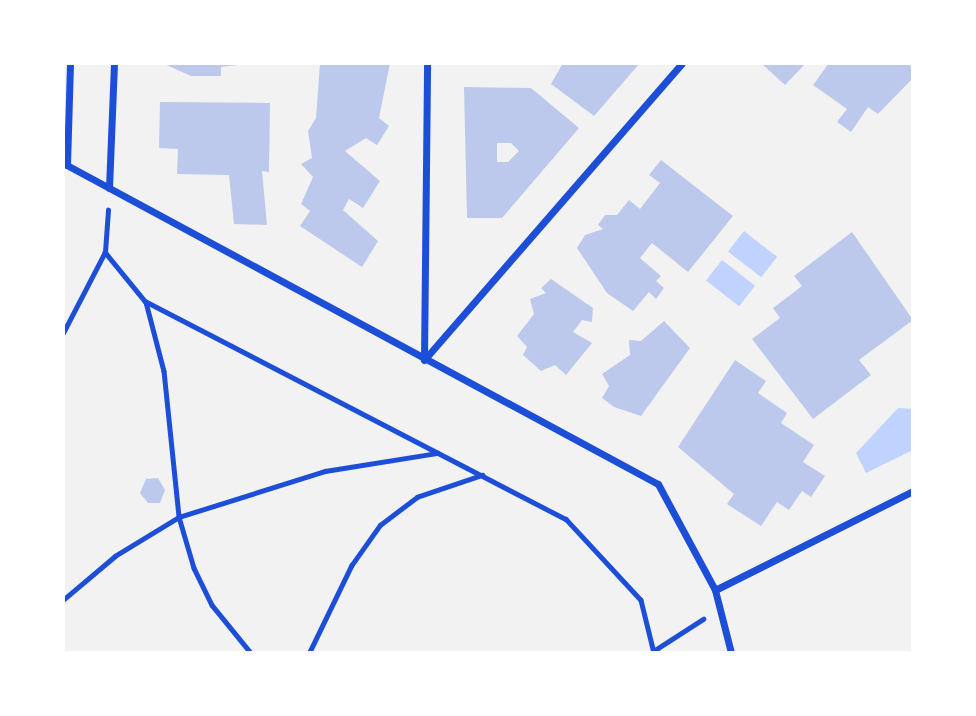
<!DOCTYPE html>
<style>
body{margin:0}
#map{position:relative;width:976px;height:716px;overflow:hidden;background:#f2f2f2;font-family:Commissioner,sans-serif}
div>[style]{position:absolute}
.water>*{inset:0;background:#bfd3fe;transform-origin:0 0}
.building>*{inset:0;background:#bdc9ec}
.path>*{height:4.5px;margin:-2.25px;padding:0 2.25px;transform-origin:2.25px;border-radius:2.25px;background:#1d4ed8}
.minor>*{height:7px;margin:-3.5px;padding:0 3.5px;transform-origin:3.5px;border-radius:3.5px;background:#1d4ed8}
span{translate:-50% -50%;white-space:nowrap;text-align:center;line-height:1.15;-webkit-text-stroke:7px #fff;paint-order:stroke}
.frame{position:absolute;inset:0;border:65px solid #fff;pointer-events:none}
</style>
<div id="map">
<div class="water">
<i style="left:744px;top:231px;width:42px;height:26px;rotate:38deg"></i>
<i style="left:722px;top:260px;width:42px;height:26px;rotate:38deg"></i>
<i style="clip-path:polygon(898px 408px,913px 409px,913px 450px,866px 473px,856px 453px)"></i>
</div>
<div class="building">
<i style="clip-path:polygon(162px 63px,253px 63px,221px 67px,221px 76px,191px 76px)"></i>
<i style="clip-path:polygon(320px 63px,390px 63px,379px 118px,389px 126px,377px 145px,366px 138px,345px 151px,380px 181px,363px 208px,349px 199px,343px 210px,378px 241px,362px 267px,300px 226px,310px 211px,301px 204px,313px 177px,301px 164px,312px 158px,308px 131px,316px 118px)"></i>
<i style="clip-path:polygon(563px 63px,640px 63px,594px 116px,551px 84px)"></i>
<i style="clip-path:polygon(761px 63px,806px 63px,785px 85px)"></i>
<i style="clip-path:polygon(829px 63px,910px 63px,913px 78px,878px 114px,868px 107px,851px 132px,837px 122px,847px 109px,813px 85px)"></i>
<i style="clip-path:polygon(evenodd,464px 87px,531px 88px,579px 128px,502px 218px,467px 218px,464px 87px,497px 143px,511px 143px,519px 151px,508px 162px,497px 162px,497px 143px)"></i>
<i style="clip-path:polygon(160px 102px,270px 103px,269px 172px,262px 171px,267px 225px,234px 224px,229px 175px,177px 174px,178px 149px,159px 148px)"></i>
<i style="clip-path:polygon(661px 160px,733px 216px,688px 272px,652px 243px,640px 258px,661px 276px,656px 281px,664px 288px,656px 299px,649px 292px,633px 311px,607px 293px,577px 248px,585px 235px,603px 229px,598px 225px,605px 215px,617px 215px,629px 200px,640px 209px,660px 183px,649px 175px)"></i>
<i style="clip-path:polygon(852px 232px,913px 320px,859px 360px,871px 375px,813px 419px,752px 339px,780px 318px,773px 308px,802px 286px,794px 276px)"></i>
<i style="clip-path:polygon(551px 279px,593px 308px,592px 322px,582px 320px,573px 332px,592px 343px,566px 375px,555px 365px,541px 371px,523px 355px,527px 347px,517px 336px,534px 314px,530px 299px,546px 293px,541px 288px)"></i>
<i style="clip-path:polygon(664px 321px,690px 348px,641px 416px,614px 407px,602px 398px,609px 386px,602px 374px,630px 355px,629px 340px,641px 341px)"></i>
<i style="clip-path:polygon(735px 360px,766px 381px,758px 393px,787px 413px,781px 423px,814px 445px,803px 462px,825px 476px,811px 497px,802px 491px,789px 510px,777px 502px,761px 526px,727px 504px,734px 494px,678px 447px)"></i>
<i style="clip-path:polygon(158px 478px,165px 490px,160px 503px,148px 503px,140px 493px,146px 479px)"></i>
</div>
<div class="path">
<i style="left:105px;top:252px;width:63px;rotate:50.8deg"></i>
<i style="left:145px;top:301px;width:474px;rotate:27.4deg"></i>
<i style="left:566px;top:519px;width:110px;rotate:47.2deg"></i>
<i style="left:641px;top:600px;width:55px;rotate:76.2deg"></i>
<i style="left:146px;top:302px;width:71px;rotate:75.4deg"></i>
<i style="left:164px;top:371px;width:147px;rotate:84.1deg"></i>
<i style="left:179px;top:517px;width:53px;rotate:73.6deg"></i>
<i style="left:194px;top:568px;width:41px;rotate:64.1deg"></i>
<i style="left:212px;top:605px;width:62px;rotate:50.9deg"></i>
<i style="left:63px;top:333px;width:91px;rotate:-62.6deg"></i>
<i style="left:105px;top:252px;width:42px;rotate:-85.9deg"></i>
<i style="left:63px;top:600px;width:68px;rotate:-40.2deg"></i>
<i style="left:115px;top:556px;width:75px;rotate:-31.4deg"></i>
<i style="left:179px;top:517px;width:153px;rotate:-17.5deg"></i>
<i style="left:325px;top:471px;width:114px;rotate:-9.1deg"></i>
<i style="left:652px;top:652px;width:61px;rotate:-32.9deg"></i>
<i style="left:309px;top:653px;width:97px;rotate:-64.2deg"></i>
<i style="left:351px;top:566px;width:50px;rotate:-54.7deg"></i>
<i style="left:380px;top:525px;width:46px;rotate:-37.1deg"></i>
<i style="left:417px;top:497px;width:69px;rotate:-18.7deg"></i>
</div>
<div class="minor">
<i style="left:63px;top:163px;width:676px;rotate:28.35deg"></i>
<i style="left:658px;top:484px;width:120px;rotate:61.7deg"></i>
<i style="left:715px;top:590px;width:65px;rotate:75.7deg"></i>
<i style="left:67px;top:165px;width:102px;rotate:-88.3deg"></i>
<i style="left:109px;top:188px;width:125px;rotate:-87.7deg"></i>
<i style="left:424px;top:359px;width:296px;rotate:-89.4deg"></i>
<i style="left:424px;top:360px;width:393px;rotate:-49deg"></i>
<i style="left:715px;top:590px;width:221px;rotate:-26.6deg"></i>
</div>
<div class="frame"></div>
</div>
